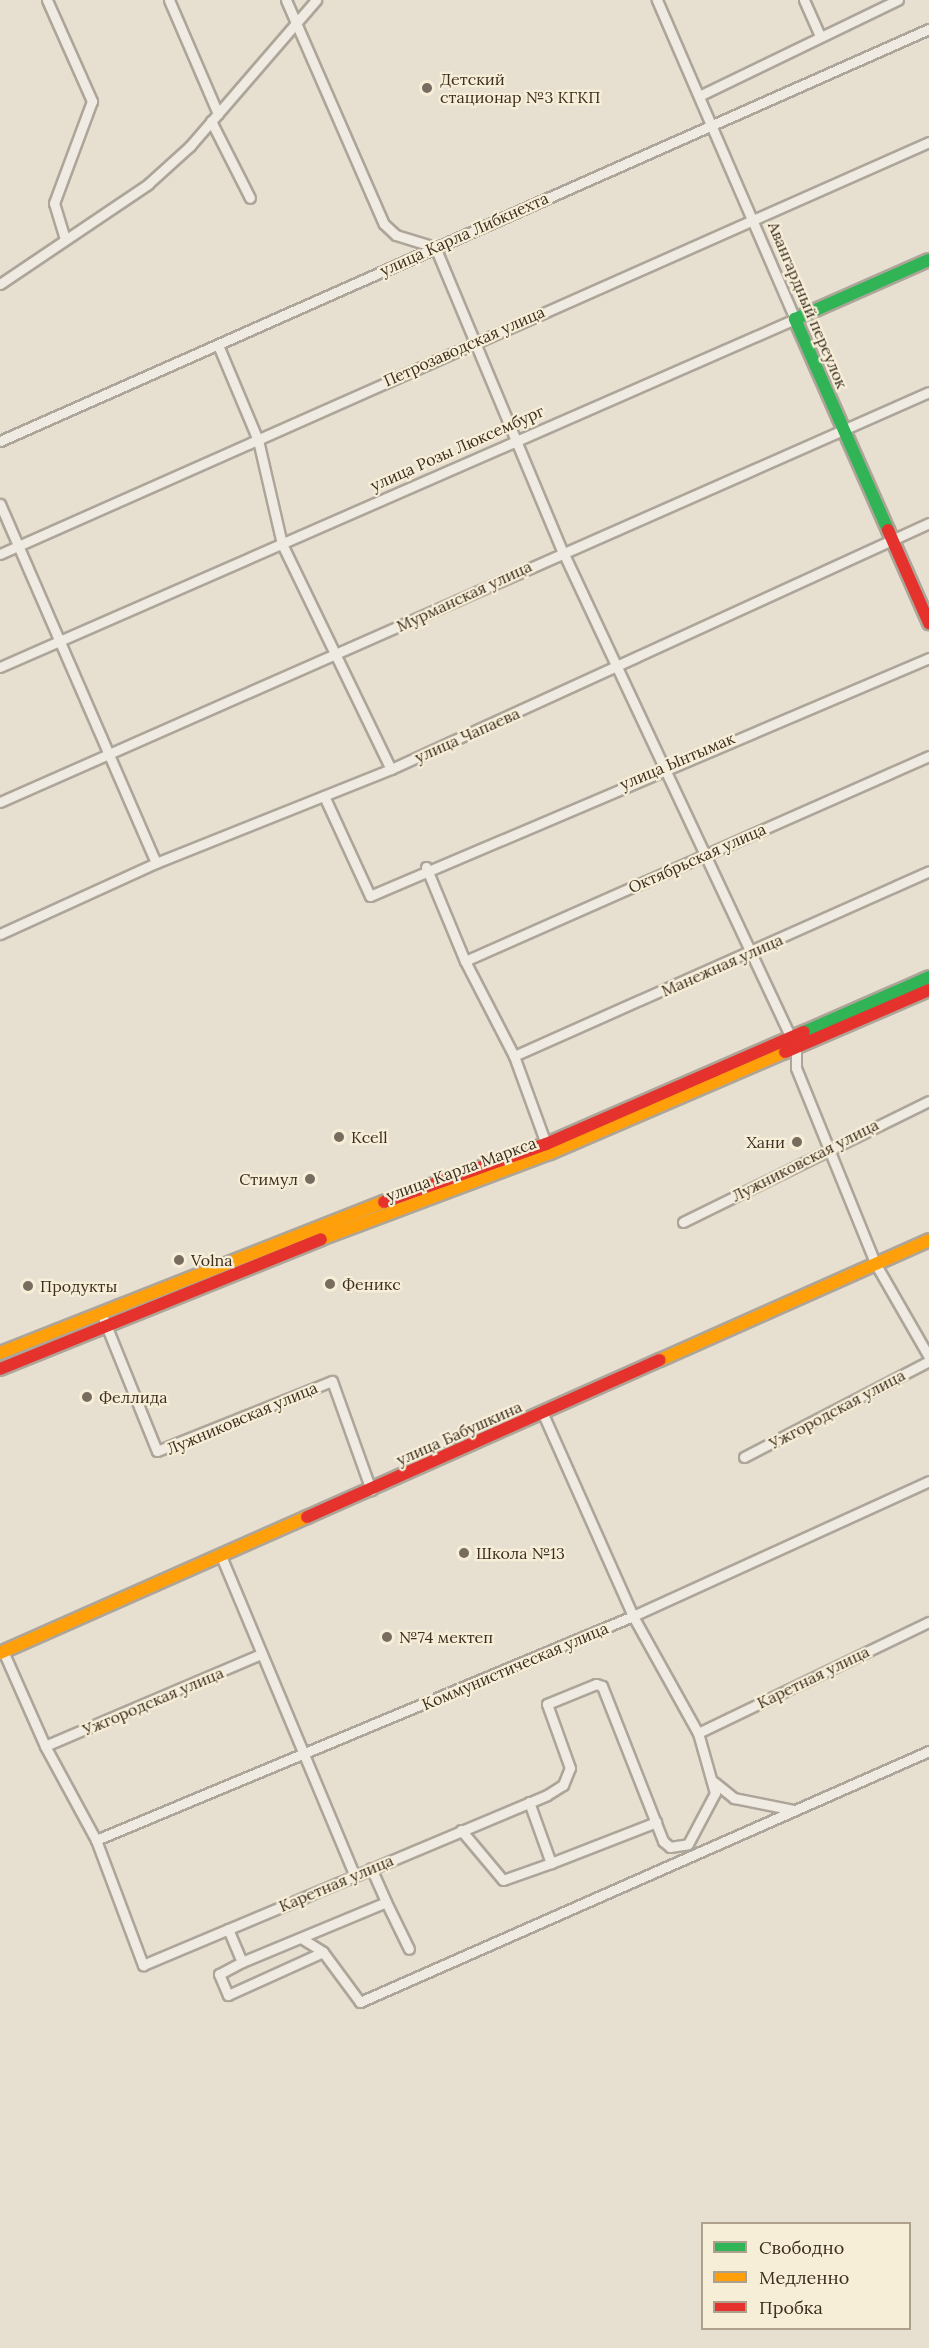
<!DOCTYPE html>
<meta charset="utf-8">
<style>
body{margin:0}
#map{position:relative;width:929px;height:2348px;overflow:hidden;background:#e7e0d1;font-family:Lora,serif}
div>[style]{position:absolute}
.roads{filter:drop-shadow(2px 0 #ada599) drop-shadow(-2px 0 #ada599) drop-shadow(0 2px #ada599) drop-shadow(0 -2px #ada599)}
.street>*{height:9px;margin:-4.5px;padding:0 4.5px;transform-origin:4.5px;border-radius:4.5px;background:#efebe3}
.fast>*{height:12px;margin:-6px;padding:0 6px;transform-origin:6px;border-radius:6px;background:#30b455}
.slow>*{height:12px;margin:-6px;padding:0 6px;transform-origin:6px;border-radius:6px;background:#ff9f0a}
.jam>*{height:12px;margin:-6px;padding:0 6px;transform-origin:6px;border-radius:6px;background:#e5322d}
.dots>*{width:16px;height:16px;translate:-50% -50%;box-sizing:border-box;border:3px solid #f7eed8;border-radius:50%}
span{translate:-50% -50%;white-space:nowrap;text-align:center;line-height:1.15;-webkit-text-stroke:4.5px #f7eed8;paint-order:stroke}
.poi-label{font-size:16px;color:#3d2e20}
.left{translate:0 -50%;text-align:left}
.right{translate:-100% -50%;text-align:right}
.street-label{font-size:16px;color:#3d2e20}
.legend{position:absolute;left:701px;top:2222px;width:210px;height:108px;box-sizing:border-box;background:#f7eed8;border:2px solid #ada18e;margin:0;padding:8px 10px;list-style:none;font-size:18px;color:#3d2e20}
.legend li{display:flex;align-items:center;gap:12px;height:30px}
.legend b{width:30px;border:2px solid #ada18e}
</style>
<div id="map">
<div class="roads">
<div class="street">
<i style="left:47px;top:0;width:111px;rotate:66deg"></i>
<i style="left:92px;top:101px;width:109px;rotate:110.4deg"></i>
<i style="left:54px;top:203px;width:37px;rotate:73deg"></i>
<i style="left:169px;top:0;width:124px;rotate:66.7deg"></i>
<i style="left:286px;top:0;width:244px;rotate:66.4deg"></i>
<i style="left:384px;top:224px;width:16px;rotate:43deg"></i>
<i style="left:396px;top:235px;width:41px;rotate:17.1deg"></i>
<i style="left:435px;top:247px;width:329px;rotate:67.3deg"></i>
<i style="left:562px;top:550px;width:539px;rotate:64.86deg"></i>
<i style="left:804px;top:0;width:39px;rotate:66deg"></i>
<i style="left:699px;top:96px;width:221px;rotate:-25.8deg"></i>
<i style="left:211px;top:121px;width:86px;rotate:63.1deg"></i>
<i style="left:0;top:284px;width:179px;rotate:-34deg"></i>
<i style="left:148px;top:184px;width:57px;rotate:-42.1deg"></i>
<i style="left:190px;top:146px;width:193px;rotate:-49.2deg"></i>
<i style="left:218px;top:345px;width:103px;rotate:67.2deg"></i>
<i style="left:258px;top:440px;width:107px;rotate:77deg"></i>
<i style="left:282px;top:544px;width:250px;rotate:64.2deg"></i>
<i style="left:0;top:441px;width:1016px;rotate:-23.92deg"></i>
<i style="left:0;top:504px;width:391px;rotate:66.5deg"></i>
<i style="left:0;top:554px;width:1016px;rotate:-23.92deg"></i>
<i style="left:0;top:667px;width:868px;rotate:-23.64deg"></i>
<i style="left:795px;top:319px;width:348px;rotate:-113.4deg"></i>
<i style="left:324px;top:796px;width:110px;rotate:65.3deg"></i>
<i style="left:370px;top:896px;width:608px;rotate:-23.06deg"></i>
<i style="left:0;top:802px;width:1015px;rotate:-23.81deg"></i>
<i style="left:426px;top:867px;width:102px;rotate:67.5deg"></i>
<i style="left:465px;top:961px;width:107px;rotate:62.7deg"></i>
<i style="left:514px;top:1056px;width:94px;rotate:70deg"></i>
<i style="left:0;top:934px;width:171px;rotate:-24.5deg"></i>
<i style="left:156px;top:863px;width:253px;rotate:-21.8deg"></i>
<i style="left:391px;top:769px;width:592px;rotate:-24.57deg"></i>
<i style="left:465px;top:961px;width:507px;rotate:-23.84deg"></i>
<i style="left:796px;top:1049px;width:19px;rotate:90deg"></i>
<i style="left:796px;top:1068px;width:210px;rotate:67.9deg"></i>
<i style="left:875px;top:1263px;width:108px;rotate:60.1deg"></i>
<i style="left:514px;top:1056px;width:454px;rotate:-24deg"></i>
<i style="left:683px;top:1222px;width:274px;rotate:-26.2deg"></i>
<i style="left:104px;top:1320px;width:141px;rotate:68deg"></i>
<i style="left:157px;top:1451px;width:188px;rotate:-21.8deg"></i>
<i style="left:332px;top:1381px;width:116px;rotate:70.3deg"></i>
<i style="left:744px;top:1457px;width:208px;rotate:-27.4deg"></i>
<i style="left:221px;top:1556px;width:345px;rotate:67.3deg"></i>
<i style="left:3px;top:1651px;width:104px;rotate:66.1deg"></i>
<i style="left:45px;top:1746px;width:107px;rotate:61.5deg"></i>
<i style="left:96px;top:1840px;width:134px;rotate:69.4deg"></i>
<i style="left:143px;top:1965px;width:438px;rotate:-22.8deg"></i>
<i style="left:547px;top:1795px;width:19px;rotate:-32deg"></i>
<i style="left:563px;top:1785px;width:18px;rotate:-68deg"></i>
<i style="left:570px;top:1768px;width:68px;rotate:-109.8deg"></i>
<i style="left:547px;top:1704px;width:53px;rotate:-22.2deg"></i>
<i style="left:596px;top:1684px;width:6px;rotate:18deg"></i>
<i style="left:602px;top:1686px;width:167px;rotate:68.5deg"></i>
<i style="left:663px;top:1841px;width:9px;rotate:41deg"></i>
<i style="left:670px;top:1847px;width:18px;rotate:-9deg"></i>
<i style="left:688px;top:1844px;width:58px;rotate:-62.1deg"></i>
<i style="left:715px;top:1793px;width:62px;rotate:-105.8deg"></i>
<i style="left:698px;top:1733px;width:134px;rotate:-119.1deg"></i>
<i style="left:633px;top:1616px;width:221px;rotate:-114deg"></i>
<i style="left:698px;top:1733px;width:256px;rotate:-25.7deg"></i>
<i style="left:45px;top:1746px;width:235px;rotate:-23.1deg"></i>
<i style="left:714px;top:1782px;width:26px;rotate:39deg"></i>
<i style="left:734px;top:1798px;width:61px;rotate:11.3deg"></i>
<i style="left:529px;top:1802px;width:65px;rotate:70.2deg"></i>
<i style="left:551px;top:1863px;width:113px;rotate:-21.3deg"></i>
<i style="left:461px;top:1830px;width:65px;rotate:50deg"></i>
<i style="left:503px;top:1880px;width:51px;rotate:-19.5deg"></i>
<i style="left:96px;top:1840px;width:582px;rotate:-22.64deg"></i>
<i style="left:633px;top:1616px;width:325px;rotate:-24.5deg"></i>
<i style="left:371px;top:1868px;width:37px;rotate:66deg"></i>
<i style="left:228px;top:1929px;width:36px;rotate:67deg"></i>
<i style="left:242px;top:1962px;width:26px;rotate:152deg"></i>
<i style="left:219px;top:1974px;width:23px;rotate:67deg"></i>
<i style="left:228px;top:1995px;width:104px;rotate:-24.4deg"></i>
<i style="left:323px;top:1952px;width:62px;rotate:53.5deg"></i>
<i style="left:360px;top:2002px;width:622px;rotate:-23.8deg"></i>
<i style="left:301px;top:1938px;width:26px;rotate:32deg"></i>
<i style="left:242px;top:1962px;width:156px;rotate:-22.6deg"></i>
<i style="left:386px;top:1902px;width:52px;rotate:63.9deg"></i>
</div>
<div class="fast">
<i style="left:888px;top:530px;width:231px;rotate:-113.8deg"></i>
<i style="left:795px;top:319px;width:146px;rotate:-23.8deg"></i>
<i style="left:804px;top:1032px;width:137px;rotate:-23.7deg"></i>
</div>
<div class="slow">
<i style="left:321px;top:1239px;width:245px;rotate:-20.6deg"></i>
<i style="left:550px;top:1153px;width:256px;rotate:-23.3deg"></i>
<i style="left:0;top:1353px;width:413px;rotate:-21.5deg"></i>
<i style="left:660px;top:1360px;width:295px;rotate:-24deg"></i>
<i style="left:0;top:1653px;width:336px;rotate:-23.9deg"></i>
</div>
<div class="jam">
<i style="left:888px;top:530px;width:102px;rotate:66.2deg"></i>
<i style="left:785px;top:1052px;width:157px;rotate:-23.3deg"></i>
<i style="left:384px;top:1202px;width:172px;rotate:-19.7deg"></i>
<i style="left:546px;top:1144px;width:281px;rotate:-23.5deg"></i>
<i style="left:0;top:1369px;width:346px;rotate:-22deg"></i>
<i style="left:307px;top:1517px;width:386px;rotate:-24deg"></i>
</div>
</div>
<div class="dots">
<i style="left:427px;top:88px;background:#786c5e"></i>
<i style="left:339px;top:1137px;background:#786c5e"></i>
<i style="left:797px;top:1142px;background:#786c5e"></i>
<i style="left:310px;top:1179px;background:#786c5e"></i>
<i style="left:179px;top:1260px;background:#786c5e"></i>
<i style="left:330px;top:1284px;background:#786c5e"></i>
<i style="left:28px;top:1286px;background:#786c5e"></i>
<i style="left:87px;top:1397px;background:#786c5e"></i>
<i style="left:464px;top:1553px;background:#786c5e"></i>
<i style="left:387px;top:1637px;background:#786c5e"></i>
</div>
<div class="poi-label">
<span class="left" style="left:440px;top:88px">Детский<br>стационар №3 КГКП</span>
<span class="left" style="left:351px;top:1137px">Kcell</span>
<span class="right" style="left:785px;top:1142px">Хани</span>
<span class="right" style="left:298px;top:1179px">Стимул</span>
<span class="left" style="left:191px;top:1260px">Volna</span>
<span class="left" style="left:342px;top:1284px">Феникс</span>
<span class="left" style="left:40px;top:1286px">Продукты</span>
<span class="left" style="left:99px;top:1397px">Феллида</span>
<span class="left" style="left:476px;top:1553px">Школа №13</span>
<span class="left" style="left:399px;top:1637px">№74 мектеп</span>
</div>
<div class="street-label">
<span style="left:464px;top:234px;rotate:-24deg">улица Карла Либкнехта</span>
<span style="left:808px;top:305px;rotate:67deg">Авангардный переулок</span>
<span style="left:464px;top:346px;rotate:-24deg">Петрозаводская улица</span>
<span style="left:457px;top:448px;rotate:-24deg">улица Розы Люксембург</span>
<span style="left:464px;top:596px;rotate:-25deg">Мурманская улица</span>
<span style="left:467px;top:735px;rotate:-24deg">улица Чапаева</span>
<span style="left:677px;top:761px;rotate:-23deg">улица Ынтымак</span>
<span style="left:697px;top:858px;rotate:-24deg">Октябрьская улица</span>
<span style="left:722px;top:965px;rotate:-24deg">Манежная улица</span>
<span style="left:805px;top:1160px;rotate:-27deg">Лужниковская улица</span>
<span style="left:461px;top:1169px;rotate:-20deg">улица Карла Маркса</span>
<span style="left:837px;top:1409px;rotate:-28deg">Ужгородская улица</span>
<span style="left:242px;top:1418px;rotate:-23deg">Лужниковская улица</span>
<span style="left:459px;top:1433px;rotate:-24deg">улица Бабушкина</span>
<span style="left:515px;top:1666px;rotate:-23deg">Коммунистическая улица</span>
<span style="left:813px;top:1677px;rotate:-26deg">Каретная улица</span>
<span style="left:153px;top:1701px;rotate:-23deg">Ужгородская улица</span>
<span style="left:336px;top:1883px;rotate:-23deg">Каретная улица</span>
</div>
<ul class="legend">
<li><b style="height:8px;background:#30b455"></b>Свободно</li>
<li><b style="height:8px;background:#ff9f0a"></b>Медленно</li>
<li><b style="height:8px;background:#e5322d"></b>Пробка</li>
</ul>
</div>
